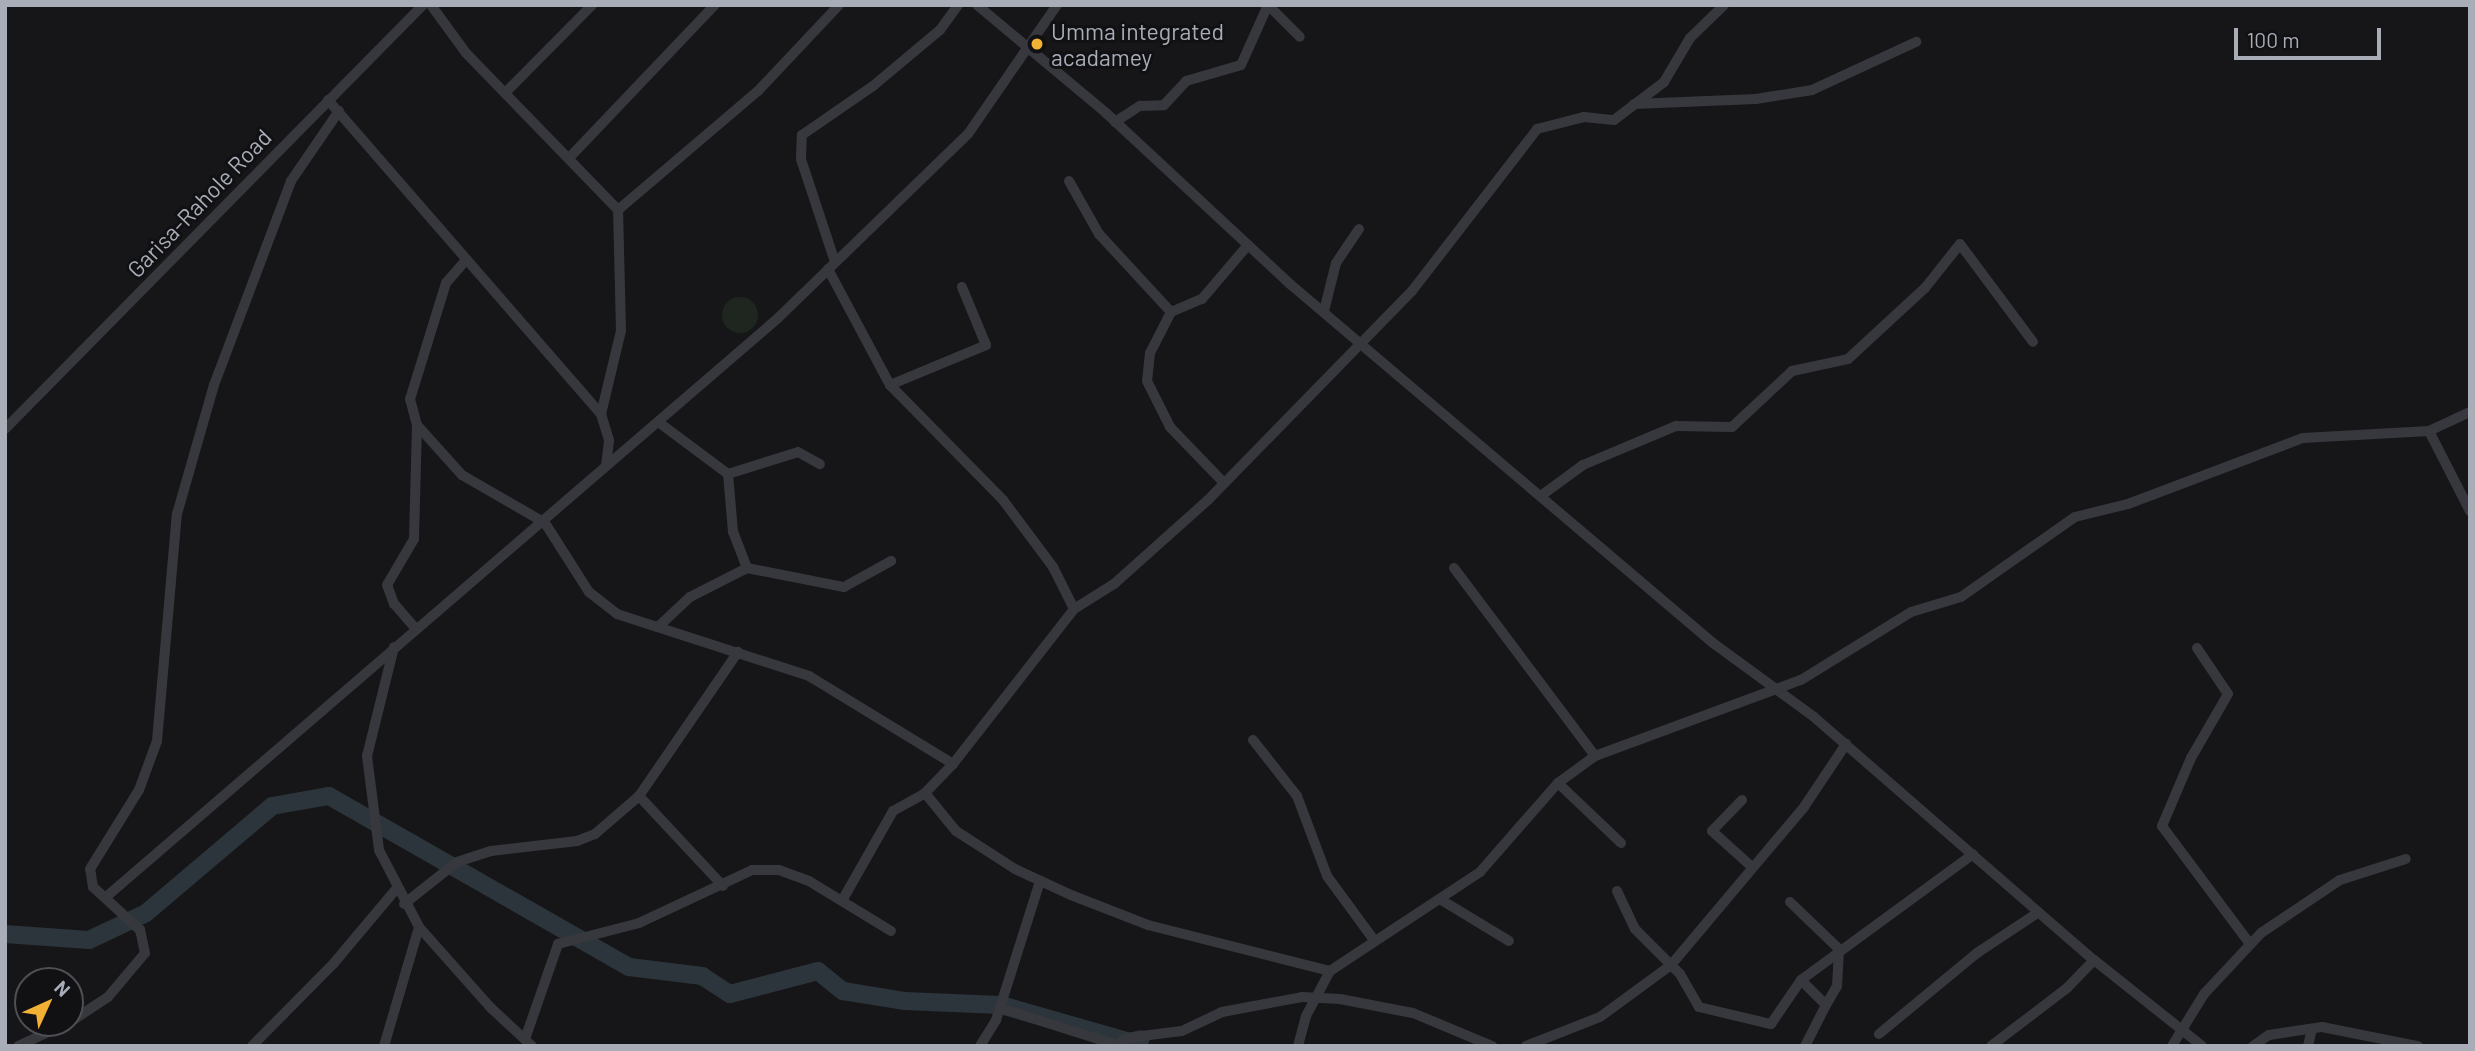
<!DOCTYPE html>
<style>
body{margin:0}
#map{position:relative;width:2475px;height:1051px;overflow:hidden;background:#161618;font-family:Barlow,sans-serif}
div>[style]{position:absolute}
.green>*{inset:0;background:#1e261f}
.round{border-radius:50%}
.river>*{height:18px;margin:-9px;padding:0 9px;transform-origin:9px;border-radius:9px;background:#2c353c}
.minor>*{height:10px;margin:-5px;padding:0 5px;transform-origin:5px;border-radius:5px;background:#37383d}
.dots>*{width:19px;height:19px;translate:-50% -50%;box-sizing:border-box;border:4px solid #111113;border-radius:50%}
span{translate:-50% -50%;white-space:nowrap;text-align:center;line-height:1.15;-webkit-text-stroke:6px #111113;paint-order:stroke}
.poi-label{font-size:23px;color:#a8adb8}
.left{translate:0 -50%;text-align:left}
.street-label{font-size:23px;color:#a8adb8}
.frame{position:absolute;inset:0;border:7px solid #a8adb8;pointer-events:none}
.north{position:absolute;left:14px;top:967px;width:70px;height:70px;box-sizing:border-box;background:#111113;border:2px solid #4d4f55;border-radius:50%;rotate:45deg;font-size:19px;font-weight:700;line-height:28px;text-align:center;color:#a8adb8}
.north::after{content:'';display:block;margin:auto;width:24px;height:32px;background:#f2b134;clip-path:polygon(50% 0,100% 100%,50% 72%,0 100%)}
.scale{position:absolute;left:2234px;top:28px;width:147px;height:32px;box-sizing:border-box;border:4px solid #a8adb8;border-top:0;padding-left:9px;font-size:21px;line-height:24px;white-space:nowrap;color:#a8adb8;-webkit-text-stroke:5px #111113;paint-order:stroke}
</style>
<div id="map">
<div class="green">
<i class="round" style="left:722px;top:297px;width:36px;height:36px"></i>
</div>
<div class="river">
<i style="left:5px;top:934px;width:84px;rotate:4.1deg"></i>
<i style="left:89px;top:940px;width:63px;rotate:-25.3deg"></i>
<i style="left:146px;top:913px;width:165px;rotate:-40.3deg"></i>
<i style="left:272px;top:806px;width:58px;rotate:-10deg"></i>
<i style="left:329px;top:796px;width:345px;rotate:29.7deg"></i>
<i style="left:629px;top:967px;width:74px;rotate:7deg"></i>
<i style="left:702px;top:976px;width:33px;rotate:33deg"></i>
<i style="left:730px;top:994px;width:91px;rotate:-14.6deg"></i>
<i style="left:818px;top:971px;width:32px;rotate:39deg"></i>
<i style="left:843px;top:991px;width:63px;rotate:9.2deg"></i>
<i style="left:905px;top:1001px;width:96px;rotate:2.4deg"></i>
<i style="left:1001px;top:1005px;width:134px;rotate:16deg"></i>
<i style="left:1130px;top:1042px;width:11px;rotate:-15deg"></i>
</div>
<div class="minor">
<i style="left:431px;top:5px;width:59px;rotate:53.9deg"></i>
<i style="left:466px;top:53px;width:219px;rotate:45.9deg"></i>
<i style="left:977px;top:5px;width:168px;rotate:39.9deg"></i>
<i style="left:1106px;top:113px;width:251px;rotate:42.9deg"></i>
<i style="left:1290px;top:284px;width:555px;rotate:40.32deg"></i>
<i style="left:1713px;top:643px;width:125px;rotate:36.2deg"></i>
<i style="left:1814px;top:717px;width:371px;rotate:41deg"></i>
<i style="left:2094px;top:960px;width:138px;rotate:38.5deg"></i>
<i style="left:1270px;top:7px;width:42px;rotate:45deg"></i>
<i style="left:508px;top:90px;width:120px;rotate:-45.3deg"></i>
<i style="left:328px;top:100px;width:416px;rotate:49deg"></i>
<i style="left:601px;top:414px;width:28px;rotate:73deg"></i>
<i style="left:609px;top:441px;width:25px;rotate:97deg"></i>
<i style="left:1634px;top:104px;width:122px;rotate:-2.3deg"></i>
<i style="left:1756px;top:99px;width:57px;rotate:-9.1deg"></i>
<i style="left:1812px;top:90px;width:115px;rotate:-24.8deg"></i>
<i style="left:1115px;top:122px;width:30px;rotate:-33deg"></i>
<i style="left:1140px;top:106px;width:24px;rotate:-2deg"></i>
<i style="left:1164px;top:105px;width:33px;rotate:-47deg"></i>
<i style="left:1186px;top:81px;width:57px;rotate:-16.2deg"></i>
<i style="left:1241px;top:65px;width:66px;rotate:-65.8deg"></i>
<i style="left:570px;top:157px;width:210px;rotate:-46.4deg"></i>
<i style="left:1069px;top:181px;width:61px;rotate:60.5deg"></i>
<i style="left:1099px;top:234px;width:106px;rotate:47.3deg"></i>
<i style="left:1171px;top:312px;width:34px;rotate:-23deg"></i>
<i style="left:1202px;top:299px;width:71px;rotate:-49.6deg"></i>
<i style="left:466px;top:260px;width:30px;rotate:131deg"></i>
<i style="left:446px;top:283px;width:121px;rotate:107.2deg"></i>
<i style="left:410px;top:399px;width:27px;rotate:75deg"></i>
<i style="left:417px;top:425px;width:67px;rotate:48deg"></i>
<i style="left:462px;top:475px;width:96px;rotate:30deg"></i>
<i style="left:545px;top:523px;width:82px;rotate:57.5deg"></i>
<i style="left:589px;top:592px;width:36px;rotate:38deg"></i>
<i style="left:617px;top:614px;width:202px;rotate:17.9deg"></i>
<i style="left:809px;top:676px;width:169px;rotate:31.4deg"></i>
<i style="left:953px;top:764px;width:197px;rotate:-52deg"></i>
<i style="left:1074px;top:609px;width:47px;rotate:-32deg"></i>
<i style="left:1114px;top:584px;width:126px;rotate:-41.8deg"></i>
<i style="left:1208px;top:500px;width:292px;rotate:-45.7deg"></i>
<i style="left:1412px;top:291px;width:205px;rotate:-52.3deg"></i>
<i style="left:1537px;top:129px;width:49px;rotate:-14.3deg"></i>
<i style="left:1584px;top:117px;width:30px;rotate:6deg"></i>
<i style="left:1614px;top:120px;width:63px;rotate:-37.2deg"></i>
<i style="left:1664px;top:82px;width:51px;rotate:-59.4deg"></i>
<i style="left:1690px;top:38px;width:47px;rotate:-44.1deg"></i>
<i style="left:835px;top:262px;width:108px;rotate:-108.3deg"></i>
<i style="left:801px;top:159px;width:24px;rotate:-88deg"></i>
<i style="left:802px;top:135px;width:86px;rotate:-34.6deg"></i>
<i style="left:873px;top:86px;width:87px;rotate:-39.9deg"></i>
<i style="left:940px;top:30px;width:31px;rotate:-54deg"></i>
<i style="left:828px;top:269px;width:132px;rotate:61.9deg"></i>
<i style="left:890px;top:385px;width:161px;rotate:45.5deg"></i>
<i style="left:1003px;top:500px;width:84px;rotate:53.3deg"></i>
<i style="left:1053px;top:567px;width:47px;rotate:63.4deg"></i>
<i style="left:1324px;top:311px;width:49px;rotate:-76deg"></i>
<i style="left:1336px;top:263px;width:41px;rotate:-55.9deg"></i>
<i style="left:1171px;top:312px;width:46px;rotate:117.1deg"></i>
<i style="left:1150px;top:353px;width:28px;rotate:96deg"></i>
<i style="left:1147px;top:381px;width:51px;rotate:63.4deg"></i>
<i style="left:1170px;top:427px;width:78px;rotate:46deg"></i>
<i style="left:890px;top:385px;width:104px;rotate:-22.6deg"></i>
<i style="left:986px;top:345px;width:63px;rotate:-112.5deg"></i>
<i style="left:601px;top:414px;width:85px;rotate:-76.5deg"></i>
<i style="left:621px;top:331px;width:121px;rotate:-91.4deg"></i>
<i style="left:618px;top:210px;width:184px;rotate:-40.4deg"></i>
<i style="left:758px;top:91px;width:118px;rotate:-46.7deg"></i>
<i style="left:5px;top:429px;width:595px;rotate:-45.41deg"></i>
<i style="left:2429px;top:431px;width:90px;rotate:62.9deg"></i>
<i style="left:728px;top:474px;width:73px;rotate:-17.4deg"></i>
<i style="left:798px;top:452px;width:25px;rotate:29deg"></i>
<i style="left:1542px;top:495px;width:51px;rotate:-36.2deg"></i>
<i style="left:1583px;top:465px;width:101px;rotate:-22.8deg"></i>
<i style="left:1676px;top:426px;width:56px;rotate:1deg"></i>
<i style="left:1732px;top:427px;width:82px;rotate:-43deg"></i>
<i style="left:1792px;top:371px;width:57px;rotate:-12.1deg"></i>
<i style="left:1848px;top:359px;width:105px;rotate:-42.7deg"></i>
<i style="left:1925px;top:288px;width:56px;rotate:-51.5deg"></i>
<i style="left:1960px;top:244px;width:122px;rotate:53.3deg"></i>
<i style="left:747px;top:568px;width:99px;rotate:11.1deg"></i>
<i style="left:844px;top:587px;width:54px;rotate:-29deg"></i>
<i style="left:1454px;top:568px;width:235px;rotate:53.1deg"></i>
<i style="left:658px;top:627px;width:44px;rotate:-43.2deg"></i>
<i style="left:690px;top:597px;width:64px;rotate:-27deg"></i>
<i style="left:747px;top:568px;width:39px;rotate:-111deg"></i>
<i style="left:733px;top:532px;width:58px;rotate:-94.9deg"></i>
<i style="left:728px;top:474px;width:84px;rotate:-143.3deg"></i>
<i style="left:416px;top:629px;width:33px;rotate:-131deg"></i>
<i style="left:394px;top:604px;width:20px;rotate:-110deg"></i>
<i style="left:387px;top:585px;width:53px;rotate:-59.6deg"></i>
<i style="left:414px;top:539px;width:114px;rotate:-88.5deg"></i>
<i style="left:394px;top:647px;width:112px;rotate:103.9deg"></i>
<i style="left:367px;top:756px;width:95px;rotate:82.7deg"></i>
<i style="left:379px;top:850px;width:87px;rotate:62.5deg"></i>
<i style="left:419px;top:927px;width:108px;rotate:48.4deg"></i>
<i style="left:491px;top:1008px;width:56px;rotate:42.8deg"></i>
<i style="left:2197px;top:648px;width:55px;rotate:56deg"></i>
<i style="left:2228px;top:694px;width:74px;rotate:120deg"></i>
<i style="left:2191px;top:758px;width:74px;rotate:113.1deg"></i>
<i style="left:2162px;top:826px;width:147px;rotate:53.3deg"></i>
<i style="left:1253px;top:740px;width:71px;rotate:51.8deg"></i>
<i style="left:1297px;top:796px;width:85px;rotate:69.4deg"></i>
<i style="left:1327px;top:876px;width:79px;rotate:53.7deg"></i>
<i style="left:1558px;top:783px;width:87px;rotate:43.6deg"></i>
<i style="left:925px;top:793px;width:49px;rotate:50.8deg"></i>
<i style="left:956px;top:831px;width:70px;rotate:32.8deg"></i>
<i style="left:1015px;top:869px;width:62px;rotate:24.9deg"></i>
<i style="left:1071px;top:895px;width:83px;rotate:21.3deg"></i>
<i style="left:1148px;top:925px;width:188px;rotate:14.2deg"></i>
<i style="left:639px;top:796px;width:123px;rotate:47deg"></i>
<i style="left:1742px;top:800px;width:43px;rotate:134.1deg"></i>
<i style="left:1712px;top:831px;width:54px;rotate:42deg"></i>
<i style="left:1617px;top:891px;width:42px;rotate:64.7deg"></i>
<i style="left:1635px;top:929px;width:64px;rotate:45deg"></i>
<i style="left:1680px;top:974px;width:38px;rotate:60deg"></i>
<i style="left:1699px;top:1007px;width:74px;rotate:13.3deg"></i>
<i style="left:1771px;top:1024px;width:53px;rotate:-55.7deg"></i>
<i style="left:1801px;top:980px;width:213px;rotate:-36.2deg"></i>
<i style="left:106px;top:897px;width:886px;rotate:-40.74deg"></i>
<i style="left:777px;top:319px;width:266px;rotate:-44.1deg"></i>
<i style="left:968px;top:134px;width:157px;rotate:-55.4deg"></i>
<i style="left:843px;top:899px;width:101px;rotate:-60.4deg"></i>
<i style="left:893px;top:811px;width:37px;rotate:-29deg"></i>
<i style="left:925px;top:793px;width:40px;rotate:-46deg"></i>
<i style="left:1443px;top:901px;width:77px;rotate:31.2deg"></i>
<i style="left:1790px;top:902px;width:68px;rotate:43.8deg"></i>
<i style="left:1839px;top:949px;width:37px;rotate:93deg"></i>
<i style="left:1837px;top:986px;width:22px;rotate:120deg"></i>
<i style="left:404px;top:904px;width:68px;rotate:-38.4deg"></i>
<i style="left:457px;top:862px;width:36px;rotate:-18deg"></i>
<i style="left:491px;top:851px;width:87px;rotate:-6.6deg"></i>
<i style="left:577px;top:841px;width:19px;rotate:-21deg"></i>
<i style="left:595px;top:834px;width:58px;rotate:-40.8deg"></i>
<i style="left:639px;top:796px;width:175px;rotate:-55.5deg"></i>
<i style="left:1801px;top:980px;width:35px;rotate:45deg"></i>
<i style="left:1826px;top:1005px;width:46px;rotate:117.1deg"></i>
<i style="left:1000px;top:1008px;width:123px;rotate:17.5deg"></i>
<i style="left:1117px;top:1045px;width:11px;rotate:-38deg"></i>
<i style="left:1126px;top:1038px;width:56px;rotate:-7.1deg"></i>
<i style="left:1182px;top:1031px;width:44px;rotate:-25.4deg"></i>
<i style="left:1222px;top:1012px;width:81px;rotate:-10.6deg"></i>
<i style="left:1302px;top:997px;width:38px;rotate:3deg"></i>
<i style="left:1340px;top:999px;width:74px;rotate:10.9deg"></i>
<i style="left:1413px;top:1013px;width:86px;rotate:22.7deg"></i>
<i style="left:70px;top:1022px;width:45px;rotate:-33.3deg"></i>
<i style="left:108px;top:997px;width:57px;rotate:-49.9deg"></i>
<i style="left:145px;top:953px;width:24px;rotate:-102deg"></i>
<i style="left:140px;top:930px;width:64px;rotate:-137.5deg"></i>
<i style="left:93px;top:887px;width:18px;rotate:-99deg"></i>
<i style="left:90px;top:869px;width:93px;rotate:-58.2deg"></i>
<i style="left:139px;top:790px;width:52px;rotate:-69.8deg"></i>
<i style="left:157px;top:741px;width:228px;rotate:-85deg"></i>
<i style="left:177px;top:514px;width:134px;rotate:-74deg"></i>
<i style="left:214px;top:385px;width:218px;rotate:-69.3deg"></i>
<i style="left:291px;top:181px;width:85px;rotate:-55.6deg"></i>
<i style="left:1879px;top:1034px;width:127px;rotate:-39.6deg"></i>
<i style="left:1977px;top:953px;width:74px;rotate:-33.5deg"></i>
<i style="left:525px;top:1039px;width:101px;rotate:-70.8deg"></i>
<i style="left:558px;top:944px;width:84px;rotate:-14.5deg"></i>
<i style="left:639px;top:923px;width:125px;rotate:-25.1deg"></i>
<i style="left:752px;top:870px;width:27px"></i>
<i style="left:779px;top:870px;width:32px;rotate:20deg"></i>
<i style="left:809px;top:881px;width:96px;rotate:31.4deg"></i>
<i style="left:18px;top:1046px;width:55px;rotate:-24.7deg"></i>
<i style="left:252px;top:1046px;width:117px;rotate:-45.3deg"></i>
<i style="left:334px;top:963px;width:98px;rotate:-50deg"></i>
<i style="left:384px;top:1046px;width:124px;rotate:-73.6deg"></i>
<i style="left:980px;top:1046px;width:31px;rotate:-58deg"></i>
<i style="left:996px;top:1020px;width:146px;rotate:-72.4deg"></i>
<i style="left:1298px;top:1046px;width:31px;rotate:-75deg"></i>
<i style="left:1306px;top:1016px;width:51px;rotate:-61.9deg"></i>
<i style="left:1330px;top:971px;width:180px;rotate:-33.4deg"></i>
<i style="left:1480px;top:872px;width:118px;rotate:-48.8deg"></i>
<i style="left:1558px;top:783px;width:46px;rotate:-36.1deg"></i>
<i style="left:1595px;top:756px;width:220px;rotate:-20.3deg"></i>
<i style="left:1801px;top:680px;width:129px;rotate:-31.7deg"></i>
<i style="left:1911px;top:612px;width:52px;rotate:-16.7deg"></i>
<i style="left:1961px;top:597px;width:139px;rotate:-35.1deg"></i>
<i style="left:2075px;top:517px;width:55px;rotate:-13.8deg"></i>
<i style="left:2128px;top:504px;width:187px;rotate:-20.7deg"></i>
<i style="left:2303px;top:438px;width:126px;rotate:-3.2deg"></i>
<i style="left:2429px;top:431px;width:45px;rotate:-24.9deg"></i>
<i style="left:1526px;top:1046px;width:79px;rotate:-21.4deg"></i>
<i style="left:1600px;top:1017px;width:88px;rotate:-36.2deg"></i>
<i style="left:1671px;top:965px;width:207px;rotate:-49.9deg"></i>
<i style="left:1804px;top:807px;width:76px;rotate:-56.3deg"></i>
<i style="left:1991px;top:1046px;width:96px;rotate:-37.3deg"></i>
<i style="left:2067px;top:988px;width:39px;rotate:-46deg"></i>
<i style="left:2172px;top:1046px;width:61px;rotate:-58.4deg"></i>
<i style="left:2204px;top:994px;width:83px;rotate:-46.9deg"></i>
<i style="left:2261px;top:933px;width:95px;rotate:-33.9deg"></i>
<i style="left:2340px;top:880px;width:69px;rotate:-17.7deg"></i>
<i style="left:2253px;top:1046px;width:19px;rotate:-35deg"></i>
<i style="left:2269px;top:1035px;width:54px;rotate:-8.6deg"></i>
<i style="left:2322px;top:1027px;width:98px;rotate:11.2deg"></i>
<i style="left:2308px;top:1046px;width:17px;rotate:-77deg"></i>
</div>
<div class="dots">
<i style="left:1037px;top:44px;background:#f2b134"></i>
</div>
<div class="poi-label">
<span class="left" style="left:1051px;top:44px">Umma integrated<br>acadamey</span>
</div>
<div class="street-label">
<span style="left:199px;top:203px;rotate:-46deg">Garisa-Rahole Road</span>
</div>
<div class="frame"></div>
<div class="north">N</div>
<div class="scale">100 m</div>
</div>
